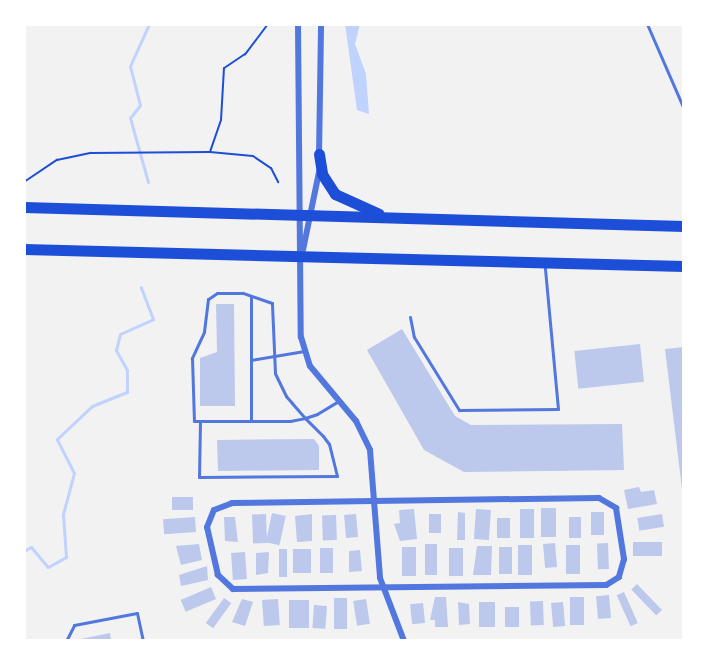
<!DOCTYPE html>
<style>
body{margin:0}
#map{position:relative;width:708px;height:665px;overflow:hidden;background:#f2f2f2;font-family:"Public Sans",sans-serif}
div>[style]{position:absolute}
.water>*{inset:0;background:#bfd3fe}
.stream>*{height:3px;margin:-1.5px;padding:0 1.5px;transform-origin:1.5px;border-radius:1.5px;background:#bfd3fe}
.building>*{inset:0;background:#bdc9ec;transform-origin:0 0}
.path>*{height:2px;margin:-1px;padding:0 1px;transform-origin:1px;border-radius:1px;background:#1d4ed8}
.service>*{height:3px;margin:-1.5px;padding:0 1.5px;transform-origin:1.5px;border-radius:1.5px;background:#5277de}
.minor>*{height:6px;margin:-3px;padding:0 3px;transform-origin:3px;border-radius:3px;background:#5277de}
.trunk>*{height:11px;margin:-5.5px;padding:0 5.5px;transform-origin:5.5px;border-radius:5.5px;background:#1d4ed8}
span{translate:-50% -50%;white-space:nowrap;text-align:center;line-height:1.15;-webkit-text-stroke:8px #fff;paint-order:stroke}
.frame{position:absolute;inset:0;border:26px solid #fff;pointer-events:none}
</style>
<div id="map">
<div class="water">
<i style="clip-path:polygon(345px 24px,360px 24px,355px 44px,366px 74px,369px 114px,357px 110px)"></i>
</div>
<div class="stream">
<i style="left:148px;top:182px;width:66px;rotate:-105.7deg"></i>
<i style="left:130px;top:118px;width:16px;rotate:-52deg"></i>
<i style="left:140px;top:105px;width:40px;rotate:-104.4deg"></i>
<i style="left:130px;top:66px;width:46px;rotate:-65.7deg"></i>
<i style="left:24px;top:551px;width:8px;rotate:-30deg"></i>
<i style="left:31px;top:547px;width:26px;rotate:50deg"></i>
<i style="left:48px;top:567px;width:21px;rotate:-29deg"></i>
<i style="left:66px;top:557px;width:43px;rotate:-94deg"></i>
<i style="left:63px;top:514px;width:42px;rotate:-75deg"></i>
<i style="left:74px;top:473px;width:38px;rotate:-117deg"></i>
<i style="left:57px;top:439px;width:48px;rotate:-43.3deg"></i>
<i style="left:92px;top:406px;width:38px;rotate:-22deg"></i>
<i style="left:127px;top:392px;width:22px;rotate:-90deg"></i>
<i style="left:127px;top:370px;width:23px;rotate:-119deg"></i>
<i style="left:116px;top:350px;width:16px;rotate:-76deg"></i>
<i style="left:120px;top:334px;width:36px;rotate:-24deg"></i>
<i style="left:153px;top:319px;width:34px;rotate:-111deg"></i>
</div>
<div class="building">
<i style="clip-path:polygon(216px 304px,234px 304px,235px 406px,200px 406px,200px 358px,217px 352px)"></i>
<i style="clip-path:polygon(402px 329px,455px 416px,471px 425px,622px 424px,624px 470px,464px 472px,424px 450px,367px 350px)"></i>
<i style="left:640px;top:344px;width:38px;height:66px;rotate:84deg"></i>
<i style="clip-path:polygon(684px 347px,684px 489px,682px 489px,665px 349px)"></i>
<i style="clip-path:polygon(314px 439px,319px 446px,319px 470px,218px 471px,217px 440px)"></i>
<i style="clip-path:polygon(639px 487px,641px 492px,654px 490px,657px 504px,628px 509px,624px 490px)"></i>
<i style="left:172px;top:497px;width:21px;height:13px"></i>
<i style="left:541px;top:508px;width:15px;height:29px"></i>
<i style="clip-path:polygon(414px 509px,417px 539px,400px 541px,394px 524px,400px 523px,399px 510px)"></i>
<i style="left:476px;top:509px;width:15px;height:30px;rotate:4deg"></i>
<i style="left:520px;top:509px;width:14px;height:29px"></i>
<i style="clip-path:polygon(458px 512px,465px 513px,465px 540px,457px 540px)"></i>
<i style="left:591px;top:512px;width:13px;height:23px"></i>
<i style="left:272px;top:513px;width:14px;height:30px;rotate:12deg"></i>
<i style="left:266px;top:514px;width:29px;height:14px;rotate:88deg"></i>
<i style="clip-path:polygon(312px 514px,312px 541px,297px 542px,295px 516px)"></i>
<i style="left:356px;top:514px;width:23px;height:12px;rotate:85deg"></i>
<i style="left:429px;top:514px;width:12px;height:19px"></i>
<i style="left:662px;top:514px;width:13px;height:25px;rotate:81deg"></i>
<i style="left:336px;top:515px;width:25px;height:14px;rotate:88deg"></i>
<i style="left:195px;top:517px;width:15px;height:32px;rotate:86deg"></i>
<i style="clip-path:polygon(224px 517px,235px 517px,238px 542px,225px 541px)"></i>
<i style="left:569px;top:517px;width:12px;height:21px"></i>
<i style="left:497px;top:518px;width:13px;height:20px"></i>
<i style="left:633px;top:542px;width:29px;height:14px"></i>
<i style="left:555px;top:543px;width:24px;height:12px;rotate:85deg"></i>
<i style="left:608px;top:543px;width:26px;height:11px;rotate:88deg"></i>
<i style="clip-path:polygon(199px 544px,202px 560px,181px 565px,176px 546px)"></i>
<i style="left:425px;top:544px;width:12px;height:31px"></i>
<i style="left:518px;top:545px;width:14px;height:30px"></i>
<i style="left:566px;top:545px;width:14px;height:29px"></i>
<i style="clip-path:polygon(477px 546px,492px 546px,491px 575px,473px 575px)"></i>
<i style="left:402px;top:547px;width:14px;height:29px"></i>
<i style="left:499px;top:547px;width:13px;height:27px"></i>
<i style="left:333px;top:548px;width:25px;height:13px;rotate:90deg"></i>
<i style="left:449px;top:548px;width:14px;height:28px"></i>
<i style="left:279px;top:549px;width:8px;height:28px"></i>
<i style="left:293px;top:549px;width:18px;height:24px"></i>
<i style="clip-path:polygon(360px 550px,362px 571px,349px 572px,349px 551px)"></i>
<i style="left:245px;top:552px;width:27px;height:14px;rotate:86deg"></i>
<i style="clip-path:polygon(269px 552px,268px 573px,256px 575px,256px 553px)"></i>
<i style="clip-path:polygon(207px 566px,208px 580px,181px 586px,179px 575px)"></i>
<i style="left:637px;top:584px;width:36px;height:8px;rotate:46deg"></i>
<i style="left:211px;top:587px;width:13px;height:33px;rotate:67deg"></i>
<i style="left:624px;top:592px;width:34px;height:8px;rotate:66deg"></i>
<i style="left:609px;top:595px;width:23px;height:13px;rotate:85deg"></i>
<i style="clip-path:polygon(435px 597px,446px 597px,448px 627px,435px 627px,435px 620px,430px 620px)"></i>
<i style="left:570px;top:597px;width:14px;height:28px"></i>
<i style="left:224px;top:598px;width:9px;height:31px;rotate:36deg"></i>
<i style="left:334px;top:598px;width:13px;height:31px"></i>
<i style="clip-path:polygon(242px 599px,253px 602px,245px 626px,232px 622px)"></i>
<i style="left:278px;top:599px;width:26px;height:16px;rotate:86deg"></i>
<i style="left:366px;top:599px;width:25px;height:13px;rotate:81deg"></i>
<i style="left:309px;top:600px;width:28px;height:20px;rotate:90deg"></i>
<i style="left:543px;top:601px;width:24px;height:13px;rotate:88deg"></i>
<i style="clip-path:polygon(458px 602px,469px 604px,470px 624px,459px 625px)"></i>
<i style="left:479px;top:602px;width:16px;height:25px"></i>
<i style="left:563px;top:602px;width:24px;height:12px;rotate:85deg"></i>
<i style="left:423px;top:603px;width:20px;height:13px;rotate:84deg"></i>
<i style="left:314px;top:605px;width:13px;height:23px;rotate:4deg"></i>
<i style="left:505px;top:607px;width:14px;height:20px"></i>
<i style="clip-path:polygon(110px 633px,111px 641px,77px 641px,76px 640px)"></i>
</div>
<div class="path">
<i style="left:268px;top:24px;width:38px;rotate:127deg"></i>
<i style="left:245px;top:54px;width:25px;rotate:146deg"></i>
<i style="left:224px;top:68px;width:52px;rotate:93.3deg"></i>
<i style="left:221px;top:120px;width:34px;rotate:109deg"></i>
<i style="left:210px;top:152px;width:43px;rotate:5.3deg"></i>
<i style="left:253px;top:156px;width:22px;rotate:34deg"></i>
<i style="left:271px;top:168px;width:16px;rotate:63deg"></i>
<i style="left:24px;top:182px;width:40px;rotate:-34deg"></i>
<i style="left:57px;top:160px;width:35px;rotate:-12deg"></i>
<i style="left:91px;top:153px;width:118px;rotate:-0.5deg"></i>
</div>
<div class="service">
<i style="left:647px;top:24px;width:93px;rotate:66.5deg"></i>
<i style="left:251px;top:296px;width:64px;rotate:90deg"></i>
<i style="left:251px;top:360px;width:54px;rotate:-9.6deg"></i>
<i style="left:410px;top:317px;width:20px;rotate:79deg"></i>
<i style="left:414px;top:337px;width:86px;rotate:58.3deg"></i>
<i style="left:459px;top:410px;width:99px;rotate:-0.6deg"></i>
<i style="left:558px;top:409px;width:142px;rotate:-95.3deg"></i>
<i style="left:251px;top:360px;width:60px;rotate:90deg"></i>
<i style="left:200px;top:421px;width:56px;rotate:91deg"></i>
<i style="left:199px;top:477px;width:138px;rotate:-0.4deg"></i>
<i style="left:337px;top:476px;width:33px;rotate:-104deg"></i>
<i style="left:329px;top:444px;width:10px;rotate:-127deg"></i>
<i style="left:323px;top:436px;width:25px;rotate:-135deg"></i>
<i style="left:305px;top:418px;width:20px;rotate:-131deg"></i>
<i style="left:292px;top:403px;width:9px;rotate:-131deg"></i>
<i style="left:286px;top:396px;width:25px;rotate:-116deg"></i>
<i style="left:275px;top:373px;width:70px;rotate:-92.5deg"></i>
<i style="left:272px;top:303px;width:31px;rotate:-161deg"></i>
<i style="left:243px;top:293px;width:26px;rotate:180deg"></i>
<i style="left:217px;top:293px;width:11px;rotate:146deg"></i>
<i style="left:208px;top:299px;width:33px;rotate:97deg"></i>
<i style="left:204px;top:332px;width:29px;rotate:115deg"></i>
<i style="left:192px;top:358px;width:63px;rotate:88.2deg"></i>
<i style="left:194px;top:421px;width:96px"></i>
<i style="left:290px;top:421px;width:15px;rotate:-11deg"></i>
<i style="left:305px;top:418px;width:13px;rotate:-18deg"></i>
<i style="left:317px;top:414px;width:23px;rotate:-31deg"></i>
<i style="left:66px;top:641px;width:18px;rotate:-63deg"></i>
<i style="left:74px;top:625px;width:64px;rotate:-10.8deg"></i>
<i style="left:137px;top:613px;width:29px;rotate:78deg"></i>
</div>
<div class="minor">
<i style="left:298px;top:24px;width:313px;rotate:89.5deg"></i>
<i style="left:301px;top:337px;width:30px;rotate:73deg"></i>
<i style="left:310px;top:366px;width:72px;rotate:50.1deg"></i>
<i style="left:356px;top:421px;width:32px;rotate:64deg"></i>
<i style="left:370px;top:450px;width:128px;rotate:85.5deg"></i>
<i style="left:380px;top:578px;width:67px;rotate:69.1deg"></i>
<i style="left:319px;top:156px;width:132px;rotate:-89.1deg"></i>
<i style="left:303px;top:250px;width:80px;rotate:-78.4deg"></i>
<i style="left:599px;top:498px;width:20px;rotate:30deg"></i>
<i style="left:616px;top:508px;width:52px;rotate:81.1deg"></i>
<i style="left:624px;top:559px;width:19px;rotate:106deg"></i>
<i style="left:619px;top:577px;width:15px;rotate:148deg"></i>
<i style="left:606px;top:585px;width:373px;rotate:179.4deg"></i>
<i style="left:233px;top:589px;width:21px;rotate:-137deg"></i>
<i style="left:218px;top:575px;width:49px;rotate:-102.9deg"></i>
<i style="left:207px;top:527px;width:18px;rotate:-68deg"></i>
<i style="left:214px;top:510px;width:19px;rotate:-21deg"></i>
<i style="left:232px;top:503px;width:367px;rotate:-0.8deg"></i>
</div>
<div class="trunk">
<i style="left:319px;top:154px;width:20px;rotate:81deg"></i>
<i style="left:322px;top:174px;width:24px;rotate:57deg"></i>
<i style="left:335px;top:194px;width:48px;rotate:24.4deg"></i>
<i style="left:24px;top:207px;width:660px;rotate:1.65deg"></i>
<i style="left:24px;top:249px;width:660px;rotate:1.48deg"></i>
</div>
<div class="frame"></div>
</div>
